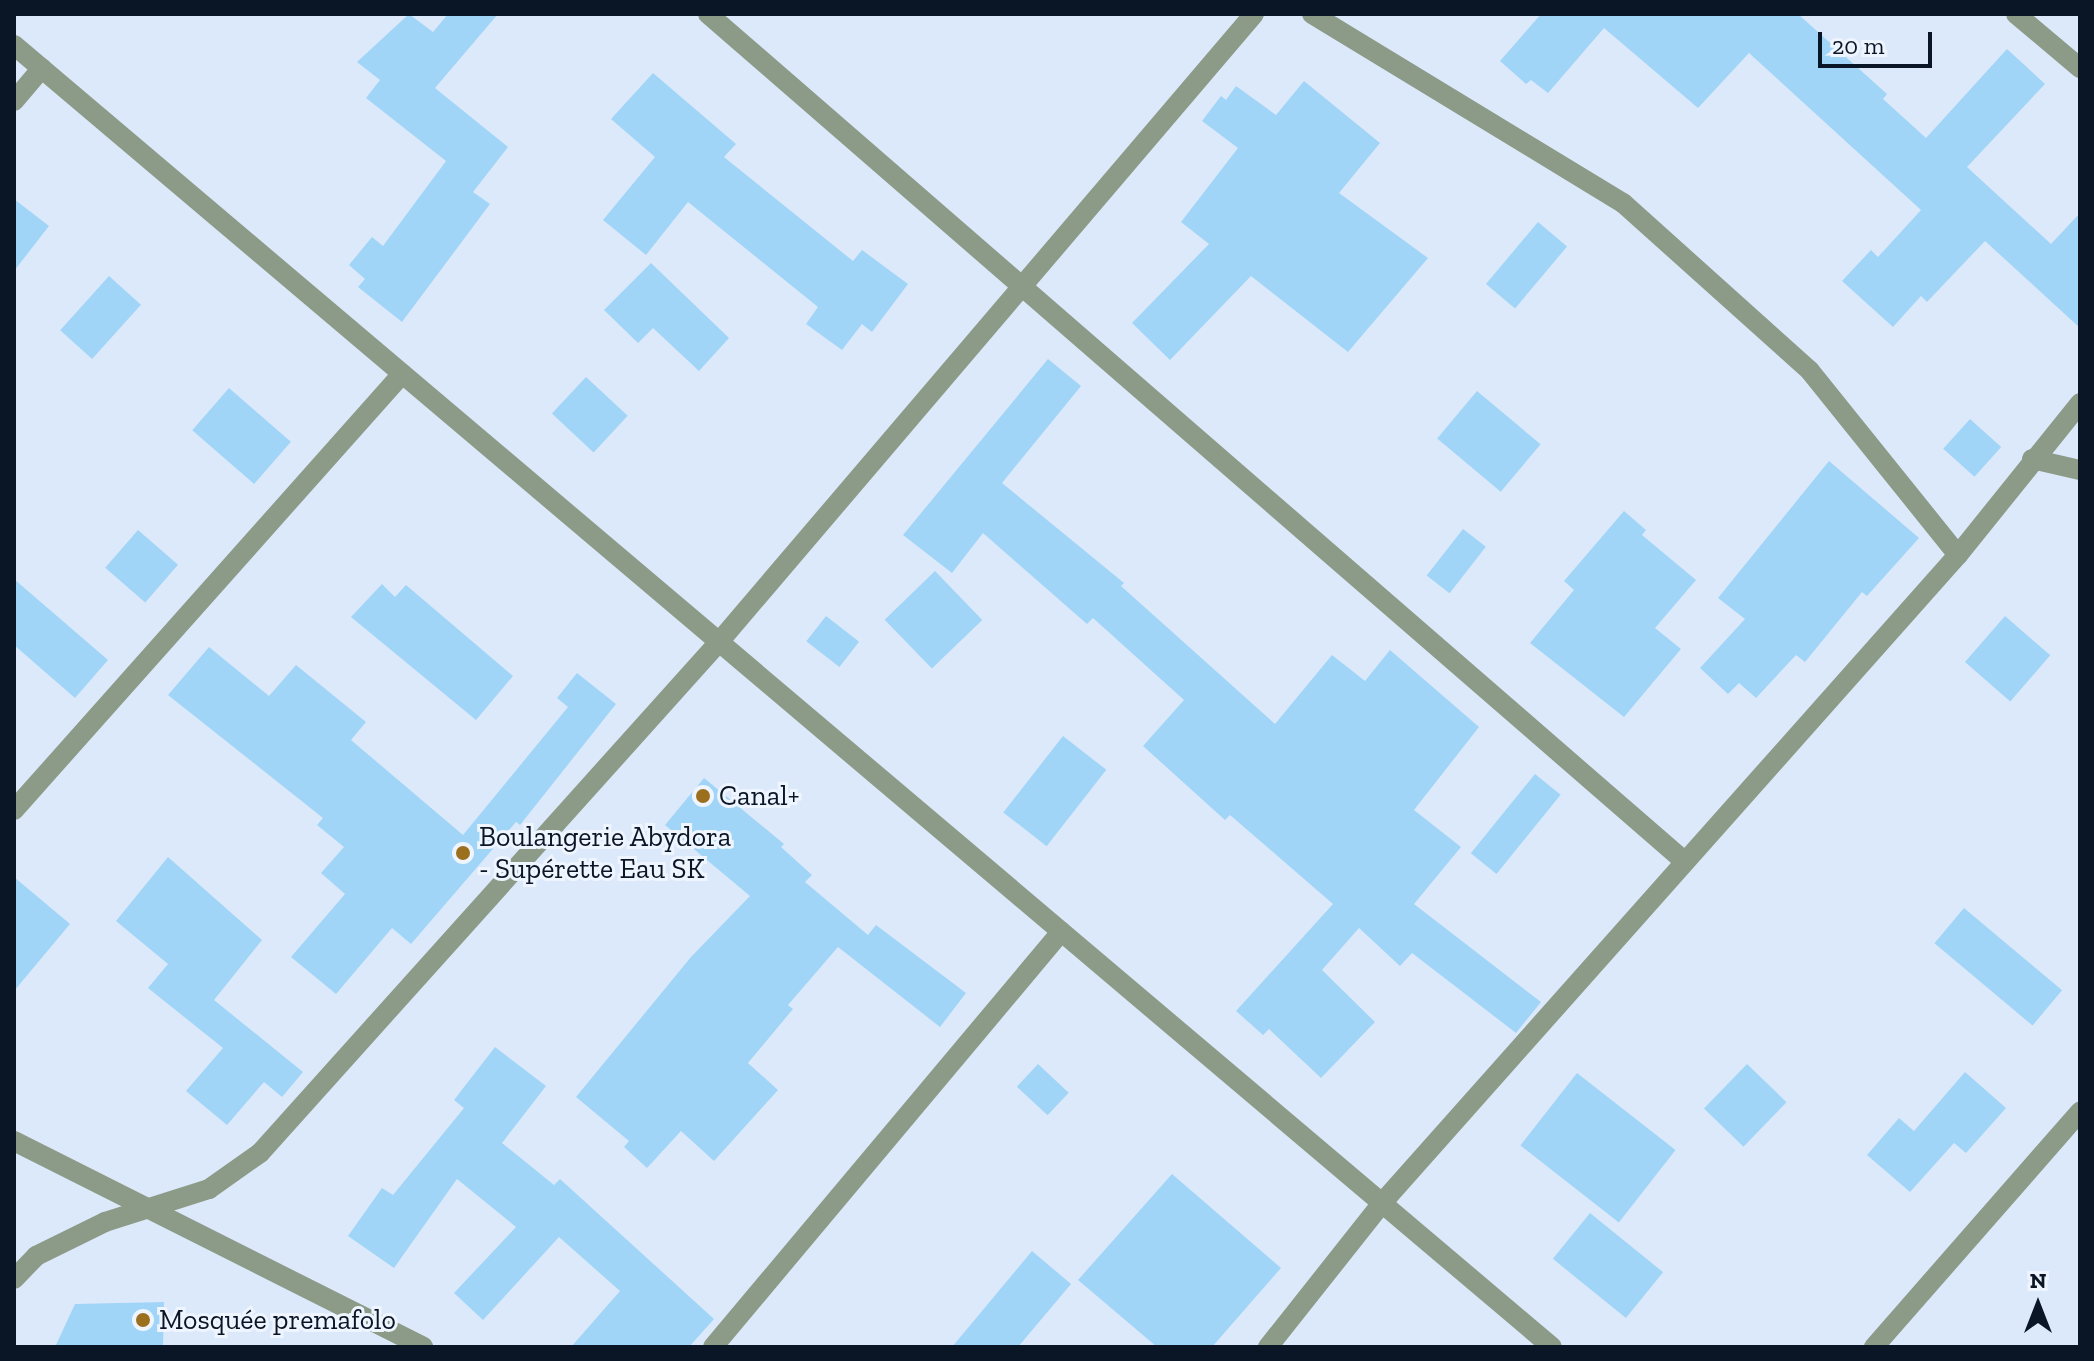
<!DOCTYPE html>
<meta charset="utf-8">
<style>
body{margin:0}
#map{position:relative;width:2094px;height:1361px;overflow:hidden;background:#dce9fb;font-family:"Zilla Slab",serif}
div>[style]{position:absolute}
.building>*{inset:0;background:#a1d5f7;transform-origin:0 0}
.minor>*{height:20px;margin:-10px;padding:0 10px;transform-origin:10px;border-radius:10px;background:#8c9b87}
.dots>*{width:22px;height:22px;translate:-50% -50%;box-sizing:border-box;border:4px solid #eff5ff;border-radius:50%}
span{translate:-50% -50%;white-space:nowrap;text-align:center;line-height:1.15;-webkit-text-stroke:6px #eff5ff;paint-order:stroke}
.poi-label{font-size:28px;color:#0a1525}
.left{translate:0 -50%;text-align:left}
.frame{position:absolute;inset:0;border:16px solid #0a1525;pointer-events:none}
.north{position:absolute;left:1998px;top:1265px;width:80px;height:80px;-webkit-text-stroke:6px #eff5ff;paint-order:stroke;rotate:0deg;font-size:22px;font-weight:700;line-height:32px;text-align:center;color:#0a1525}
.north::after{content:'';display:block;margin:auto;width:28px;height:36px;background:#0a1525;clip-path:polygon(50% 0,100% 100%,50% 72%,0 100%)}
.scale{position:absolute;left:1818px;top:32px;width:114px;height:36px;box-sizing:border-box;border:4px solid #0a1525;border-top:0;padding-left:10px;font-size:24px;line-height:28px;white-space:nowrap;color:#0a1525;-webkit-text-stroke:6px #eff5ff;paint-order:stroke}
</style>
<div id="map">
<div class="building">
<i style="clip-path:polygon(409px 14px,433px 32px,448px 14px,498px 14px,435px 88px,508px 147px,473px 192px,490px 204px,402px 322px,358px 287px,365px 279px,349px 265px,372px 237px,383px 246px,446px 161px,366px 98px,380px 80px,357px 62px)"></i>
<i style="clip-path:polygon(1541px 14px,1798px 14px,1887px 94px,1883px 99px,1926px 138px,2007px 49px,2045px 84px,1967px 167px,2051px 244px,2080px 213px,2080px 328px,1985px 241px,1927px 302px,1921px 296px,1893px 327px,1842px 281px,1871px 250px,1878px 257px,1921px 210px,1749px 53px,1698px 108px,1604px 28px,1548px 93px,1531px 80px,1526px 84px,1500px 61px)"></i>
<i style="clip-path:polygon(653px 73px,736px 144px,724px 157px,853px 261px,862px 250px,908px 284px,872px 332px,862px 324px,842px 350px,806px 324px,818px 307px,688px 202px,646px 255px,603px 220px,655px 157px,611px 119px)"></i>
<i style="clip-path:polygon(1304px 81px,1380px 143px,1339px 193px,1428px 258px,1348px 352px,1251px 276px,1170px 360px,1132px 323px,1209px 244px,1181px 222px,1238px 148px,1202px 121px,1221px 96px,1226px 100px,1236px 86px,1276px 115px)"></i>
<i style="clip-path:polygon(14px 199px,49px 226px,14px 271px)"></i>
<i style="left:1538px;top:222px;width:38px;height:81px;rotate:40deg"></i>
<i style="clip-path:polygon(651px 263px,729px 338px,699px 371px,653px 328px,638px 343px,604px 310px)"></i>
<i style="left:109px;top:276px;width:43px;height:73px;rotate:42deg"></i>
<i style="clip-path:polygon(1048px 359px,1081px 386px,1002px 483px,1124px 583px,1121px 586px,1275px 724px,1332px 655px,1365px 681px,1390px 650px,1479px 727px,1414px 810px,1461px 847px,1414px 904px,1541px 1002px,1516px 1033px,1412px 953px,1400px 966px,1359px 928px,1322px 970px,1375px 1022px,1321px 1078px,1269px 1029px,1263px 1035px,1236px 1011px,1333px 904px,1230px 815px,1225px 820px,1143px 746px,1184px 700px,1093px 618px,1087px 624px,983px 533px,952px 573px,903px 535px)"></i>
<i style="left:586px;top:377px;width:57px;height:50px;rotate:43deg"></i>
<i style="left:229px;top:388px;width:82px;height:56px;rotate:41deg"></i>
<i style="left:1477px;top:391px;width:83px;height:62px;rotate:40deg"></i>
<i style="left:1970px;top:419px;width:42px;height:40px;rotate:42deg"></i>
<i style="clip-path:polygon(1829px 461px,1919px 538px,1867px 596px,1862px 592px,1805px 662px,1796px 655px,1756px 698px,1739px 683px,1728px 694px,1700px 668px,1745px 619px,1718px 598px)"></i>
<i style="clip-path:polygon(1624px 511px,1646px 530px,1642px 535px,1696px 580px,1655px 628px,1681px 649px,1624px 717px,1530px 643px,1574px 590px,1564px 581px)"></i>
<i style="left:1463px;top:529px;width:29px;height:59px;rotate:38deg"></i>
<i style="left:138px;top:530px;width:53px;height:50px;rotate:41deg"></i>
<i style="left:935px;top:571px;width:68px;height:70px;rotate:46deg"></i>
<i style="clip-path:polygon(14px 579px,108px 660px,75px 698px,14px 645px)"></i>
<i style="clip-path:polygon(382px 584px,395px 597px,406px 585px,513px 676px,476px 720px,351px 617px)"></i>
<i style="left:826px;top:616px;width:42px;height:32px;rotate:38deg"></i>
<i style="left:2005px;top:616px;width:60px;height:61px;rotate:41deg"></i>
<i style="clip-path:polygon(209px 647px,269px 696px,296px 665px,366px 722px,351px 740px,463px 835px,568px 707px,557px 698px,577px 673px,616px 704px,520px 825px,516px 822px,411px 944px,392px 928px,336px 994px,291px 957px,345px 894px,321px 873px,344px 847px,317px 825px,323px 818px,168px 695px)"></i>
<i style="left:1063px;top:736px;width:55px;height:97px;rotate:38deg"></i>
<i style="left:1535px;top:774px;width:33px;height:102px;rotate:39deg"></i>
<i style="clip-path:polygon(704px 778px,784px 844px,781px 847px,812px 875px,805px 882px,868px 935px,876px 925px,966px 993px,940px 1027px,838px 947px,788px 1005px,793px 1009px,748px 1063px,778px 1090px,714px 1161px,681px 1131px,647px 1168px,624px 1147px,629px 1141px,576px 1097px,691px 957px,750px 896px,665px 825px)"></i>
<i style="clip-path:polygon(168px 857px,262px 940px,214px 1000px,303px 1072px,282px 1097px,264px 1082px,227px 1125px,186px 1091px,223px 1048px,148px 988px,168px 964px,116px 921px)"></i>
<i style="clip-path:polygon(14px 877px,70px 924px,14px 991px)"></i>
<i style="left:1964px;top:908px;width:128px;height:46px;rotate:40deg"></i>
<i style="clip-path:polygon(495px 1047px,546px 1086px,502px 1143px,554px 1185px,560px 1179px,714px 1319px,689px 1347px,571px 1347px,620px 1291px,559px 1237px,483px 1320px,454px 1293px,516px 1227px,457px 1179px,394px 1268px,348px 1236px,382px 1188px,393px 1195px,464px 1108px,454px 1100px)"></i>
<i style="left:1038px;top:1064px;width:42px;height:31px;rotate:43deg"></i>
<i style="left:1747px;top:1064px;width:55px;height:62px;rotate:44deg"></i>
<i style="clip-path:polygon(1965px 1072px,2006px 1108px,1966px 1153px,1954px 1143px,1910px 1192px,1867px 1155px,1899px 1118px,1914px 1131px)"></i>
<i style="left:1577px;top:1073px;width:125px;height:92px;rotate:38deg"></i>
<i style="clip-path:polygon(1172px 1174px,1281px 1268px,1212px 1347px,1157px 1347px,1078px 1280px)"></i>
<i style="left:1590px;top:1213px;width:94px;height:59px;rotate:39deg"></i>
<i style="clip-path:polygon(1032px 1251px,1071px 1284px,1018px 1347px,952px 1347px)"></i>
<i style="clip-path:polygon(164px 1302px,163px 1347px,55px 1347px,75px 1304px)"></i>
</div>
<div class="minor">
<i style="left:708px;top:14px;width:1291px;rotate:40.95deg"></i>
<i style="left:1312px;top:14px;width:364px;rotate:31.3deg"></i>
<i style="left:1623px;top:203px;width:251px;rotate:41.9deg"></i>
<i style="left:1810px;top:371px;width:236px;rotate:51.2deg"></i>
<i style="left:2016px;top:14px;width:84px;rotate:40.2deg"></i>
<i style="left:14px;top:45px;width:2015px;rotate:40.25deg"></i>
<i style="left:14px;top:101px;width:43px;rotate:-49.7deg"></i>
<i style="left:2032px;top:459px;width:49px;rotate:12.9deg"></i>
<i style="left:14px;top:810px;width:584px;rotate:-48.33deg"></i>
<i style="left:14px;top:1141px;width:458px;rotate:26.7deg"></i>
<i style="left:14px;top:1279px;width:32px;rotate:-46deg"></i>
<i style="left:36px;top:1256px;width:77px;rotate:-26.2deg"></i>
<i style="left:105px;top:1222px;width:109px;rotate:-17.6deg"></i>
<i style="left:209px;top:1189px;width:62px;rotate:-35.2deg"></i>
<i style="left:260px;top:1153px;width:687px;rotate:-48.07deg"></i>
<i style="left:719px;top:642px;width:825px;rotate:-49.57deg"></i>
<i style="left:713px;top:1347px;width:542px;rotate:-50.02deg"></i>
<i style="left:1268px;top:1347px;width:184px;rotate:-51.6deg"></i>
<i style="left:1382px;top:1203px;width:867px;rotate:-48.37deg"></i>
<i style="left:1958px;top:555px;width:195px;rotate:-51.2deg"></i>
<i style="left:1874px;top:1347px;width:313px;rotate:-48.8deg"></i>
</div>
<div class="dots">
<i style="left:703px;top:796px;background:#9c6f1f"></i>
<i style="left:463px;top:853px;background:#9c6f1f"></i>
<i style="left:143px;top:1320px;background:#9c6f1f"></i>
</div>
<div class="poi-label">
<span class="left" style="left:719px;top:796px">Canal+</span>
<span class="left" style="left:479px;top:853px">Boulangerie Abydora<br>- Supérette Eau SK</span>
<span class="left" style="left:159px;top:1320px">Mosquée premafolo</span>
</div>
<div class="frame"></div>
<div class="north">N</div>
<div class="scale">20 m</div>
</div>
